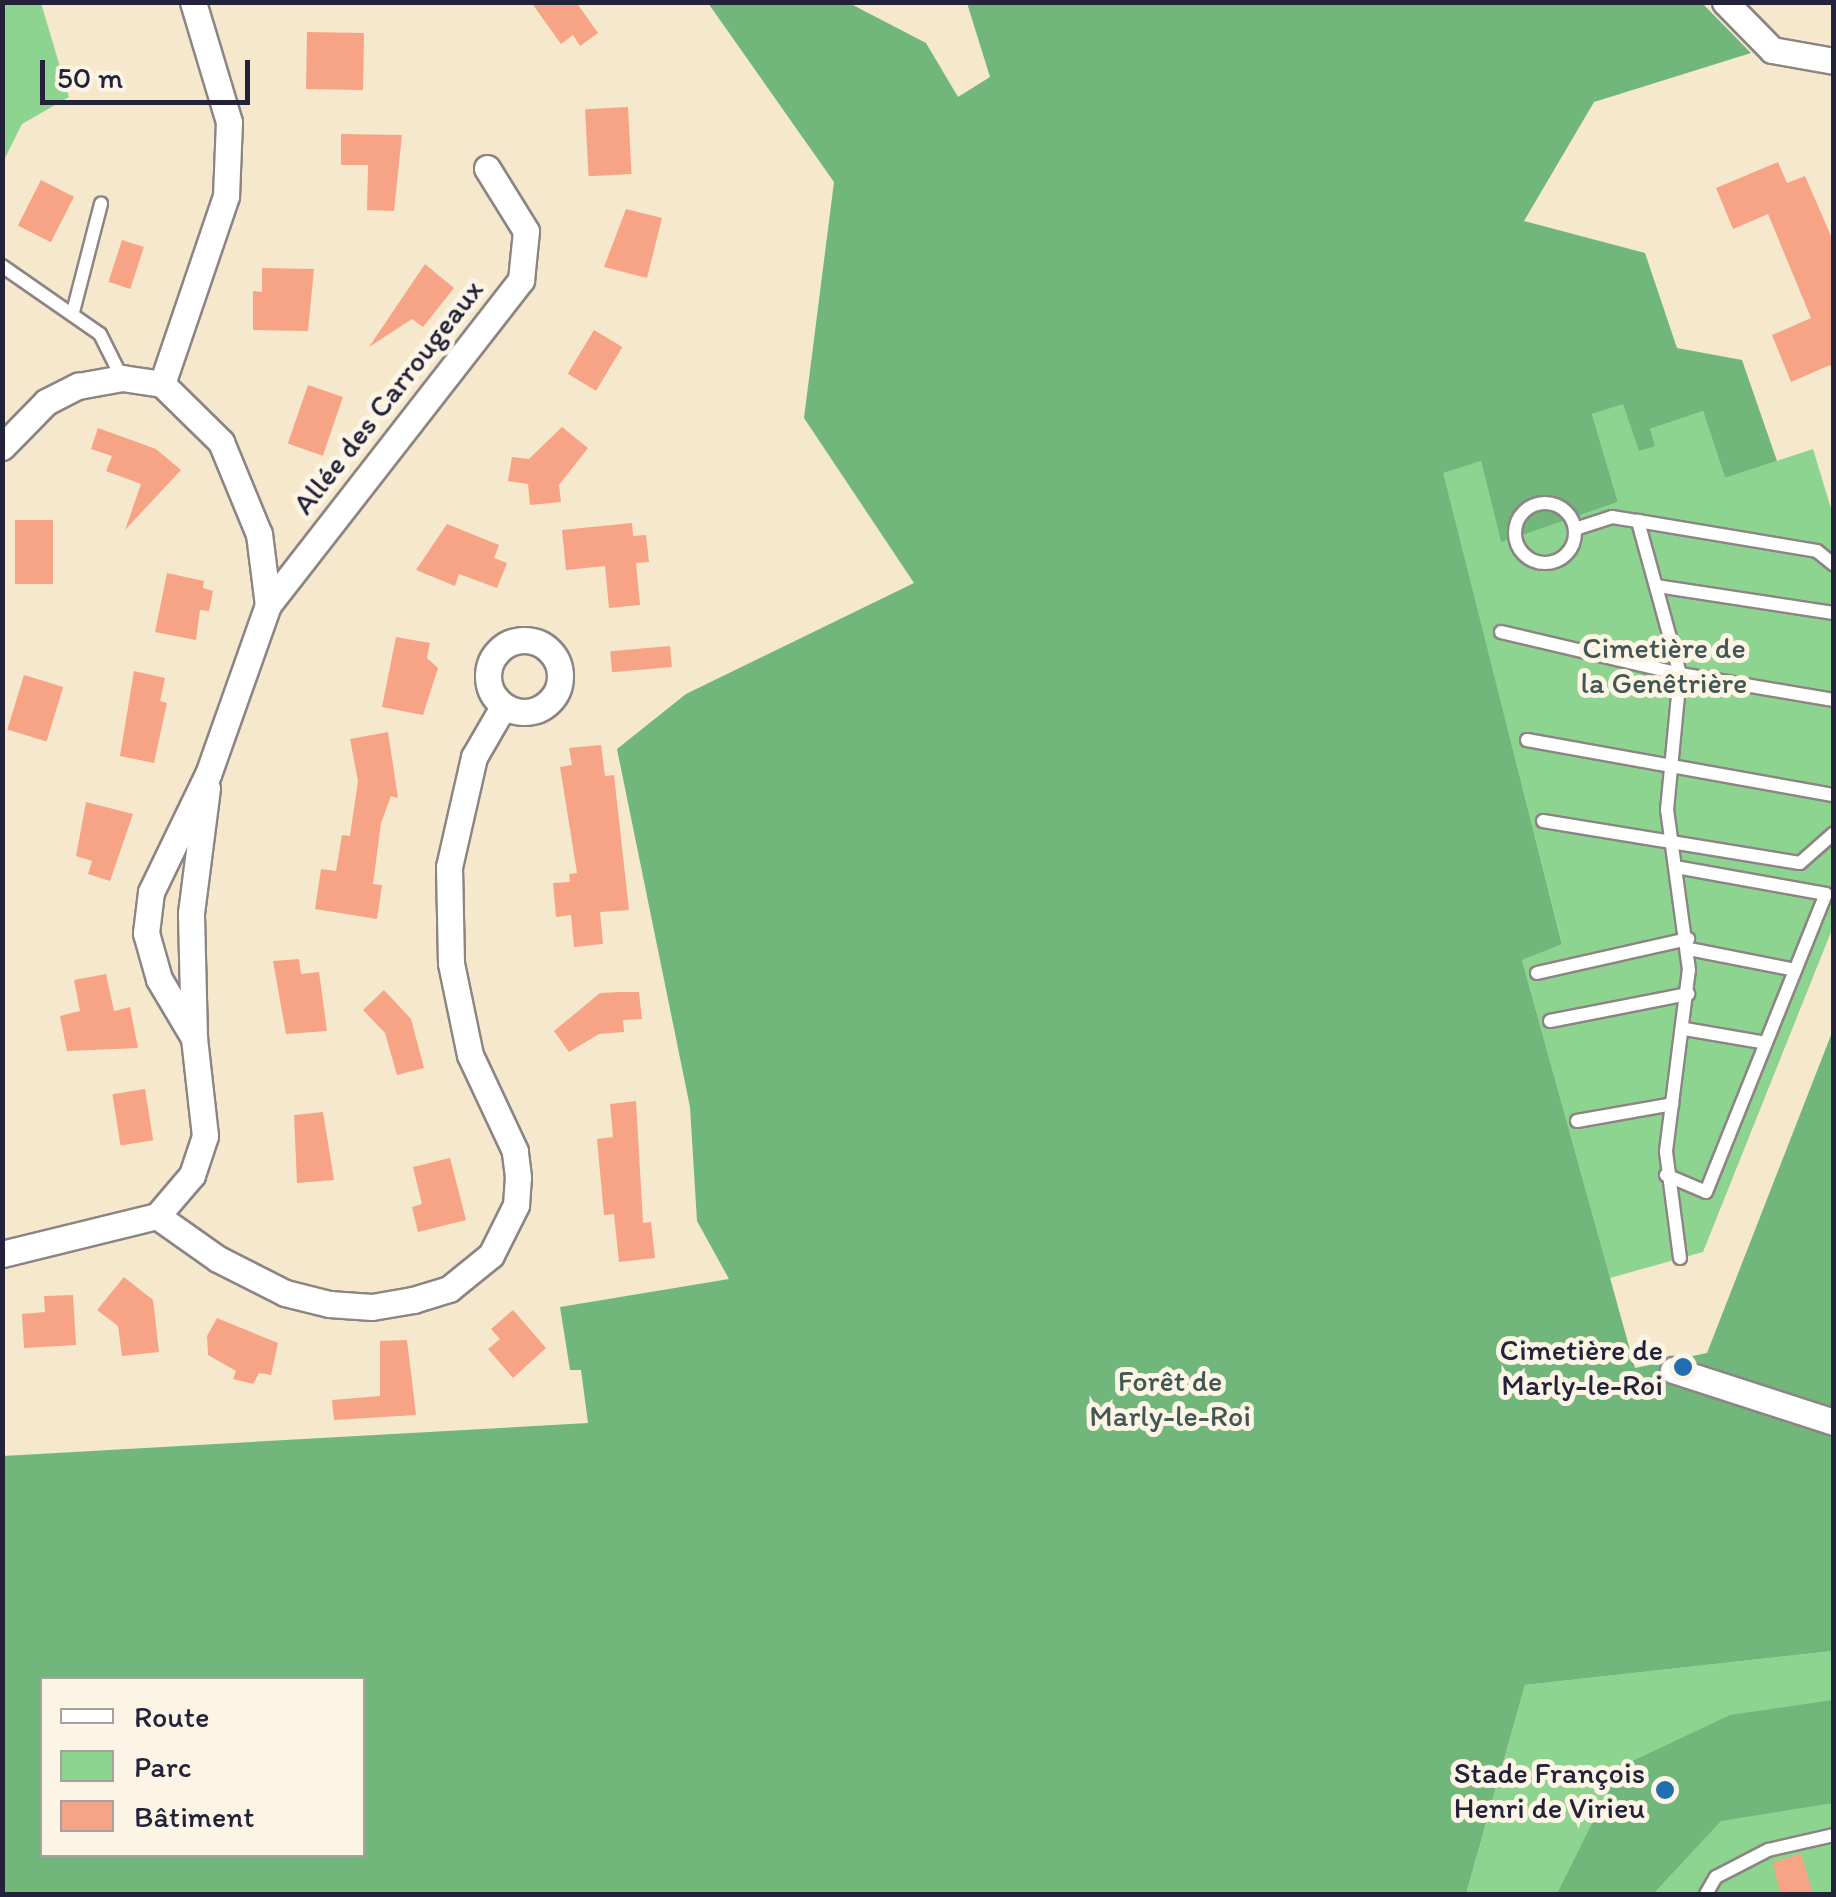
<!DOCTYPE html>
<meta charset="utf-8">
<style>
body{margin:0}
#map{position:relative;width:1836px;height:1897px;overflow:hidden;background:#f5e8cd;font-family:Itim,sans-serif}
div>[style]{position:absolute}
.green>*{inset:0;background:#8cd48f}
.forest>*{inset:0;background:#71b67a}
.building>*{inset:0;background:#f7a486;transform-origin:0 0}
.roads{filter:drop-shadow(2px 0 #8c8584) drop-shadow(-2px 0 #8c8584) drop-shadow(0 2px #8c8584) drop-shadow(0 -2px #8c8584)}
.service>*{height:12px;margin:-6px;padding:0 6px;transform-origin:6px;border-radius:6px;background:#fff}
.service>.ring{margin:-6px;padding:0;box-sizing:content-box;background:none;border:12px solid #fff;border-radius:50%}
.minor>*{height:25px;margin:-12.5px;padding:0 12.5px;transform-origin:12.5px;border-radius:12.5px;background:#fff}
.minor>.ring{margin:-12.5px;padding:0;box-sizing:content-box;background:none;border:25px solid #fff;border-radius:50%}
.dots>*{width:28px;height:28px;translate:-50% -50%;box-sizing:border-box;border:5px solid #fcf5e5;border-radius:50%}
span{translate:-50% -50%;white-space:nowrap;text-align:center;line-height:1.15;-webkit-text-stroke:10px #fcf5e5;paint-order:stroke}
.street-label{font-size:30px;color:#22223b}
.park-label{font-size:30px;color:#425754}
.poi-label{font-size:30px;color:#22223b}
.right{translate:-100% -50%;text-align:right}
.frame{position:absolute;inset:0;border:5px solid #22223b;pointer-events:none}
.legend{position:absolute;left:40px;top:1677px;width:325px;height:180px;box-sizing:border-box;background:#fcf5e5;border:2px solid #a5a1a1;margin:0;padding:12px 18px;list-style:none;font-size:30px;color:#22223b}
.legend li{display:flex;align-items:center;gap:20px;height:50px}
.legend b{width:50px;border:2px solid #a5a1a1}
.scale{position:absolute;left:40px;top:60px;width:210px;height:45px;box-sizing:border-box;border:5px solid #22223b;border-top:0;padding-left:12px;font-size:30px;line-height:35px;white-space:nowrap;color:#22223b;-webkit-text-stroke:8px #fcf5e5;paint-order:stroke}
</style>
<div id="map">
<div class="green">
<i style="clip-path:polygon(3px 2px,41px 3px,69px 97px,22px 124px,3px 162px)"></i>
<i style="clip-path:polygon(1624px 403px,1639px 450px,1650px 429px,1703px 411px,1725px 478px,1813px 449px,1833px 515px,1833px 927px,1703px 1252px,1610px 1278px,1522px 960px,1562px 943px,1442px 472px,1481px 461px,1501px 541px,1618px 502px,1592px 414px)"></i>
<i style="clip-path:polygon(1833px 1651px,1833px 1894px,1466px 1894px,1525px 1685px)"></i>
</div>
<div class="forest">
<i style="clip-path:polygon(evenodd,708px 3px,849px 3px,926px 43px,958px 97px,990px 77px,967px 3px,1702px 3px,1751px 53px,1594px 102px,1524px 221px,1645px 253px,1677px 348px,1742px 360px,1777px 461px,1725px 478px,1703px 411px,1650px 429px,1655px 446px,1639px 451px,1623px 404px,1592px 414px,1618px 502px,1501px 542px,1481px 461px,1443px 473px,1562px 944px,1522px 960px,1635px 1368px,1707px 1353px,1833px 1030px,1833px 1651px,1525px 1685px,1466px 1894px,3px 1894px,3px 1456px,588px 1423px,581px 1370px,570px 1370px,560px 1307px,729px 1279px,697px 1221px,690px 1107px,617px 749px,686px 694px,914px 583px,804px 418px,834px 182px,708px 3px,42px 1680px,362px 1680px,362px 1854px,42px 1854px,42px 1680px)"></i>
<i style="clip-path:polygon(1833px 1700px,1833px 1803px,1721px 1821px,1653px 1894px,1557px 1894px,1620px 1767px,1730px 1715px)"></i>
</div>
<div class="building">
<i style="clip-path:polygon(531px 2px,576px 2px,598px 33px,580px 46px,573px 35px,561px 44px)"></i>
<i style="left:307px;top:32px;width:57px;height:57px;rotate:1deg"></i>
<i style="left:628px;top:107px;width:67px;height:43px;rotate:87deg"></i>
<i style="clip-path:polygon(341px 134px,402px 135px,394px 211px,367px 210px,368px 165px,341px 165px)"></i>
<i style="clip-path:polygon(1778px 162px,1787px 183px,1805px 176px,1834px 243px,1834px 371px,1830px 365px,1791px 382px,1772px 335px,1811px 318px,1768px 214px,1733px 229px,1716px 188px)"></i>
<i style="left:41px;top:180px;width:37px;height:51px;rotate:27deg"></i>
<i style="clip-path:polygon(626px 209px,662px 218px,647px 278px,604px 267px)"></i>
<i style="left:122px;top:240px;width:23px;height:44px;rotate:18deg"></i>
<i style="clip-path:polygon(425px 264px,454px 288px,423px 327px,412px 319px,369px 347px)"></i>
<i style="clip-path:polygon(262px 268px,314px 269px,308px 331px,253px 330px,253px 291px,262px 292px)"></i>
<i style="left:594px;top:330px;width:33px;height:51px;rotate:31deg"></i>
<i style="left:308px;top:385px;width:37px;height:62px;rotate:19deg"></i>
<i style="clip-path:polygon(562px 427px,588px 448px,559px 485px,561px 502px,530px 505px,528px 484px,508px 481px,512px 457px,529px 459px)"></i>
<i style="clip-path:polygon(98px 428px,156px 449px,181px 470px,125px 530px,141px 484px,106px 471px,112px 456px,91px 449px)"></i>
<i style="left:15px;top:520px;width:38px;height:64px"></i>
<i style="clip-path:polygon(632px 523px,633px 536px,646px 535px,649px 562px,636px 563px,640px 605px,609px 608px,605px 566px,566px 570px,562px 530px)"></i>
<i style="clip-path:polygon(447px 524px,499px 545px,494px 558px,507px 563px,497px 588px,459px 574px,455px 586px,416px 570px)"></i>
<i style="clip-path:polygon(167px 573px,204px 581px,203px 588px,213px 591px,209px 611px,200px 610px,196px 640px,155px 632px)"></i>
<i style="clip-path:polygon(396px 637px,430px 643px,427px 658px,438px 668px,423px 715px,382px 707px)"></i>
<i style="left:670px;top:646px;width:21px;height:60px;rotate:85deg"></i>
<i style="clip-path:polygon(134px 671px,165px 678px,160px 701px,167px 703px,154px 763px,120px 756px)"></i>
<i style="left:24px;top:675px;width:41px;height:57px;rotate:17deg"></i>
<i style="clip-path:polygon(388px 732px,398px 798px,391px 796px,381px 823px,373px 884px,382px 885px,377px 919px,315px 909px,321px 869px,336px 871px,342px 835px,350px 836px,358px 781px,350px 739px)"></i>
<i style="clip-path:polygon(601px 745px,605px 776px,614px 775px,629px 910px,600px 912px,603px 944px,574px 947px,571px 915px,556px 917px,553px 883px,570px 882px,569px 874px,577px 873px,560px 767px,572px 765px,569px 748px)"></i>
<i style="clip-path:polygon(86px 802px,133px 814px,110px 881px,88px 874px,92px 861px,76px 856px)"></i>
<i style="clip-path:polygon(299px 959px,301px 974px,319px 972px,327px 1031px,286px 1034px,273px 961px)"></i>
<i style="clip-path:polygon(106px 974px,114px 1011px,130px 1007px,138px 1048px,67px 1051px,60px 1016px,80px 1011px,74px 980px)"></i>
<i style="clip-path:polygon(384px 990px,411px 1019px,424px 1068px,397px 1075px,385px 1033px,363px 1010px)"></i>
<i style="clip-path:polygon(621px 992px,639px 992px,642px 1019px,623px 1020px,624px 1032px,599px 1034px,569px 1052px,554px 1031px,600px 993px)"></i>
<i style="left:145px;top:1089px;width:52px;height:33px;rotate:81deg"></i>
<i style="clip-path:polygon(636px 1101px,643px 1223px,651px 1222px,655px 1258px,619px 1262px,614px 1214px,604px 1215px,597px 1139px,613px 1137px,610px 1104px)"></i>
<i style="clip-path:polygon(323px 1112px,334px 1180px,297px 1183px,294px 1115px)"></i>
<i style="clip-path:polygon(450px 1158px,466px 1220px,418px 1232px,412px 1207px,422px 1204px,413px 1167px)"></i>
<i style="clip-path:polygon(124px 1277px,153px 1300px,159px 1352px,122px 1356px,118px 1326px,97px 1310px)"></i>
<i style="clip-path:polygon(73px 1295px,76px 1345px,24px 1348px,22px 1314px,45px 1312px,44px 1296px)"></i>
<i style="clip-path:polygon(513px 1310px,546px 1348px,513px 1378px,488px 1349px,500px 1339px,491px 1329px)"></i>
<i style="clip-path:polygon(217px 1318px,278px 1343px,271px 1375px,259px 1373px,253px 1384px,233px 1379px,236px 1371px,208px 1355px,207px 1336px)"></i>
<i style="clip-path:polygon(407px 1340px,416px 1415px,334px 1420px,332px 1400px,380px 1396px,380px 1341px)"></i>
<i style="clip-path:polygon(1801px 1854px,1813px 1894px,1780px 1894px,1773px 1862px)"></i>
</div>
<div class="roads">
<div class="service">
<i style="left:2px;top:266px;width:119px;rotate:34.8deg"></i>
<i style="left:100px;top:334px;width:49px;rotate:63.4deg"></i>
<i style="left:73px;top:312px;width:112px;rotate:-75.5deg"></i>
<i class="ring" style="left:1515px;top:503px;width:48px;height:48px"></i>
<i style="left:1575px;top:529px;width:39px;rotate:-18deg"></i>
<i style="left:1612px;top:517px;width:26px;rotate:9deg"></i>
<i style="left:1657px;top:586px;width:179px;rotate:8.7deg"></i>
<i style="left:1501px;top:632px;width:184px;rotate:13.2deg"></i>
<i style="left:1680px;top:674px;width:156px;rotate:9.6deg"></i>
<i style="left:1527px;top:740px;width:312px;rotate:10.2deg"></i>
<i style="left:1543px;top:821px;width:260px;rotate:9.3deg"></i>
<i style="left:1800px;top:863px;width:45px;rotate:-41.4deg"></i>
<i style="left:1689px;top:949px;width:108px;rotate:11.2deg"></i>
<i style="left:1537px;top:973px;width:155px;rotate:-12.7deg"></i>
<i style="left:1550px;top:1021px;width:141px;rotate:-11.1deg"></i>
<i style="left:1685px;top:1029px;width:82px;rotate:9.8deg"></i>
<i style="left:1577px;top:1121px;width:97px;rotate:-10deg"></i>
<i style="left:1666px;top:1175px;width:43px;rotate:23deg"></i>
<i style="left:1706px;top:1192px;width:321px;rotate:-68.1deg"></i>
<i style="left:1826px;top:894px;width:152px;rotate:-169.8deg"></i>
<i style="left:1680px;top:1258px;width:108px;rotate:-97.5deg"></i>
<i style="left:1666px;top:1151px;width:182px;rotate:-82.8deg"></i>
<i style="left:1689px;top:970px;width:162px;rotate:-97.8deg"></i>
<i style="left:1667px;top:810px;width:137px;rotate:-84.5deg"></i>
<i style="left:1680px;top:674px;width:159px;rotate:-105.4deg"></i>
<i style="left:1638px;top:521px;width:181px;rotate:9.5deg"></i>
<i style="left:1817px;top:551px;width:22px;rotate:39deg"></i>
<i style="left:1706px;top:1894px;width:20px;rotate:-60deg"></i>
<i style="left:1716px;top:1877px;width:59px;rotate:-27.4deg"></i>
<i style="left:1768px;top:1850px;width:68px;rotate:-12.8deg"></i>
</div>
<div class="minor">
<i style="left:1725px;top:2px;width:67px;rotate:45.6deg"></i>
<i style="left:1772px;top:50px;width:63px;rotate:10.1deg"></i>
<i style="left:162px;top:384px;width:199px;rotate:-71.2deg"></i>
<i style="left:226px;top:196px;width:74px;rotate:-87.7deg"></i>
<i style="left:229px;top:122px;width:125px;rotate:-106.7deg"></i>
<i style="left:2px;top:447px;width:63px;rotate:-45.6deg"></i>
<i style="left:46px;top:402px;width:36px;rotate:-27deg"></i>
<i style="left:78px;top:386px;width:45px;rotate:-10.3deg"></i>
<i style="left:122px;top:378px;width:40px;rotate:8.5deg"></i>
<i style="left:162px;top:384px;width:83px;rotate:44.5deg"></i>
<i style="left:221px;top:442px;width:100px;rotate:67.6deg"></i>
<i style="left:259px;top:534px;width:72px;rotate:82.8deg"></i>
<i style="left:268px;top:605px;width:179px;rotate:109.5deg"></i>
<i style="left:208px;top:774px;width:131px;rotate:115.8deg"></i>
<i style="left:151px;top:892px;width:41px;rotate:97deg"></i>
<i style="left:146px;top:933px;width:48px;rotate:74.2deg"></i>
<i style="left:159px;top:979px;width:69px;rotate:59.3deg"></i>
<i style="left:268px;top:605px;width:412px;rotate:-52.1deg"></i>
<i style="left:521px;top:280px;width:49px;rotate:-84.2deg"></i>
<i style="left:526px;top:231px;width:74px;rotate:-121.8deg"></i>
<i class="ring" style="left:488px;top:640px;width:47px;height:47px"></i>
<i style="left:157px;top:1216px;width:75px;rotate:35.2deg"></i>
<i style="left:218px;top:1259px;width:75px;rotate:26.9deg"></i>
<i style="left:285px;top:1293px;width:45px;rotate:14deg"></i>
<i style="left:329px;top:1304px;width:43px;rotate:4deg"></i>
<i style="left:372px;top:1307px;width:42px;rotate:-9.7deg"></i>
<i style="left:413px;top:1300px;width:38px;rotate:-17deg"></i>
<i style="left:449px;top:1289px;width:54px;rotate:-39deg"></i>
<i style="left:491px;top:1255px;width:56px;rotate:-63.4deg"></i>
<i style="left:516px;top:1205px;width:28px;rotate:-86deg"></i>
<i style="left:518px;top:1177px;width:26px;rotate:-97deg"></i>
<i style="left:515px;top:1151px;width:106px;rotate:-115.1deg"></i>
<i style="left:470px;top:1055px;width:94px;rotate:-101.7deg"></i>
<i style="left:451px;top:963px;width:96px;rotate:-91.2deg"></i>
<i style="left:449px;top:867px;width:113px;rotate:-77.2deg"></i>
<i style="left:474px;top:757px;width:58px;rotate:-59.9deg"></i>
<i style="left:2px;top:1254px;width:160px;rotate:-13.8deg"></i>
<i style="left:157px;top:1216px;width:54px;rotate:-49.5deg"></i>
<i style="left:192px;top:1175px;width:41px;rotate:-71.6deg"></i>
<i style="left:205px;top:1136px;width:99px;rotate:-96.4deg"></i>
<i style="left:194px;top:1038px;width:125px;rotate:-91.4deg"></i>
<i style="left:191px;top:913px;width:126px;rotate:-82.7deg"></i>
<i style="left:1673px;top:1370px;width:169px;rotate:17.9deg"></i>
</div>
</div>
<div class="dots">
<i style="left:1683px;top:1367px;background:#1f6fb2"></i>
<i style="left:1665px;top:1790px;background:#1f6fb2"></i>
</div>
<div class="street-label">
<span style="left:388px;top:397px;rotate:-52deg">Allée des Carrougeaux</span>
</div>
<div class="park-label">
<span style="left:1664px;top:665px">Cimetière de<br>la Genêtrière</span>
<span style="left:1170px;top:1398px">Forêt de<br>Marly-le-Roi</span>
</div>
<div class="poi-label">
<span class="right" style="left:1663px;top:1367px">Cimetière de<br>Marly-le-Roi</span>
<span class="right" style="left:1645px;top:1790px">Stade François<br>Henri de Virieu</span>
</div>
<div class="frame"></div>
<ul class="legend">
<li><b style="height:12px;background:#fff"></b>Route</li>
<li><b style="height:28px;background:#8cd48f"></b>Parc</li>
<li><b style="height:28px;background:#f7a486"></b>Bâtiment</li>
</ul>
<div class="scale">50 m</div>
</div>
